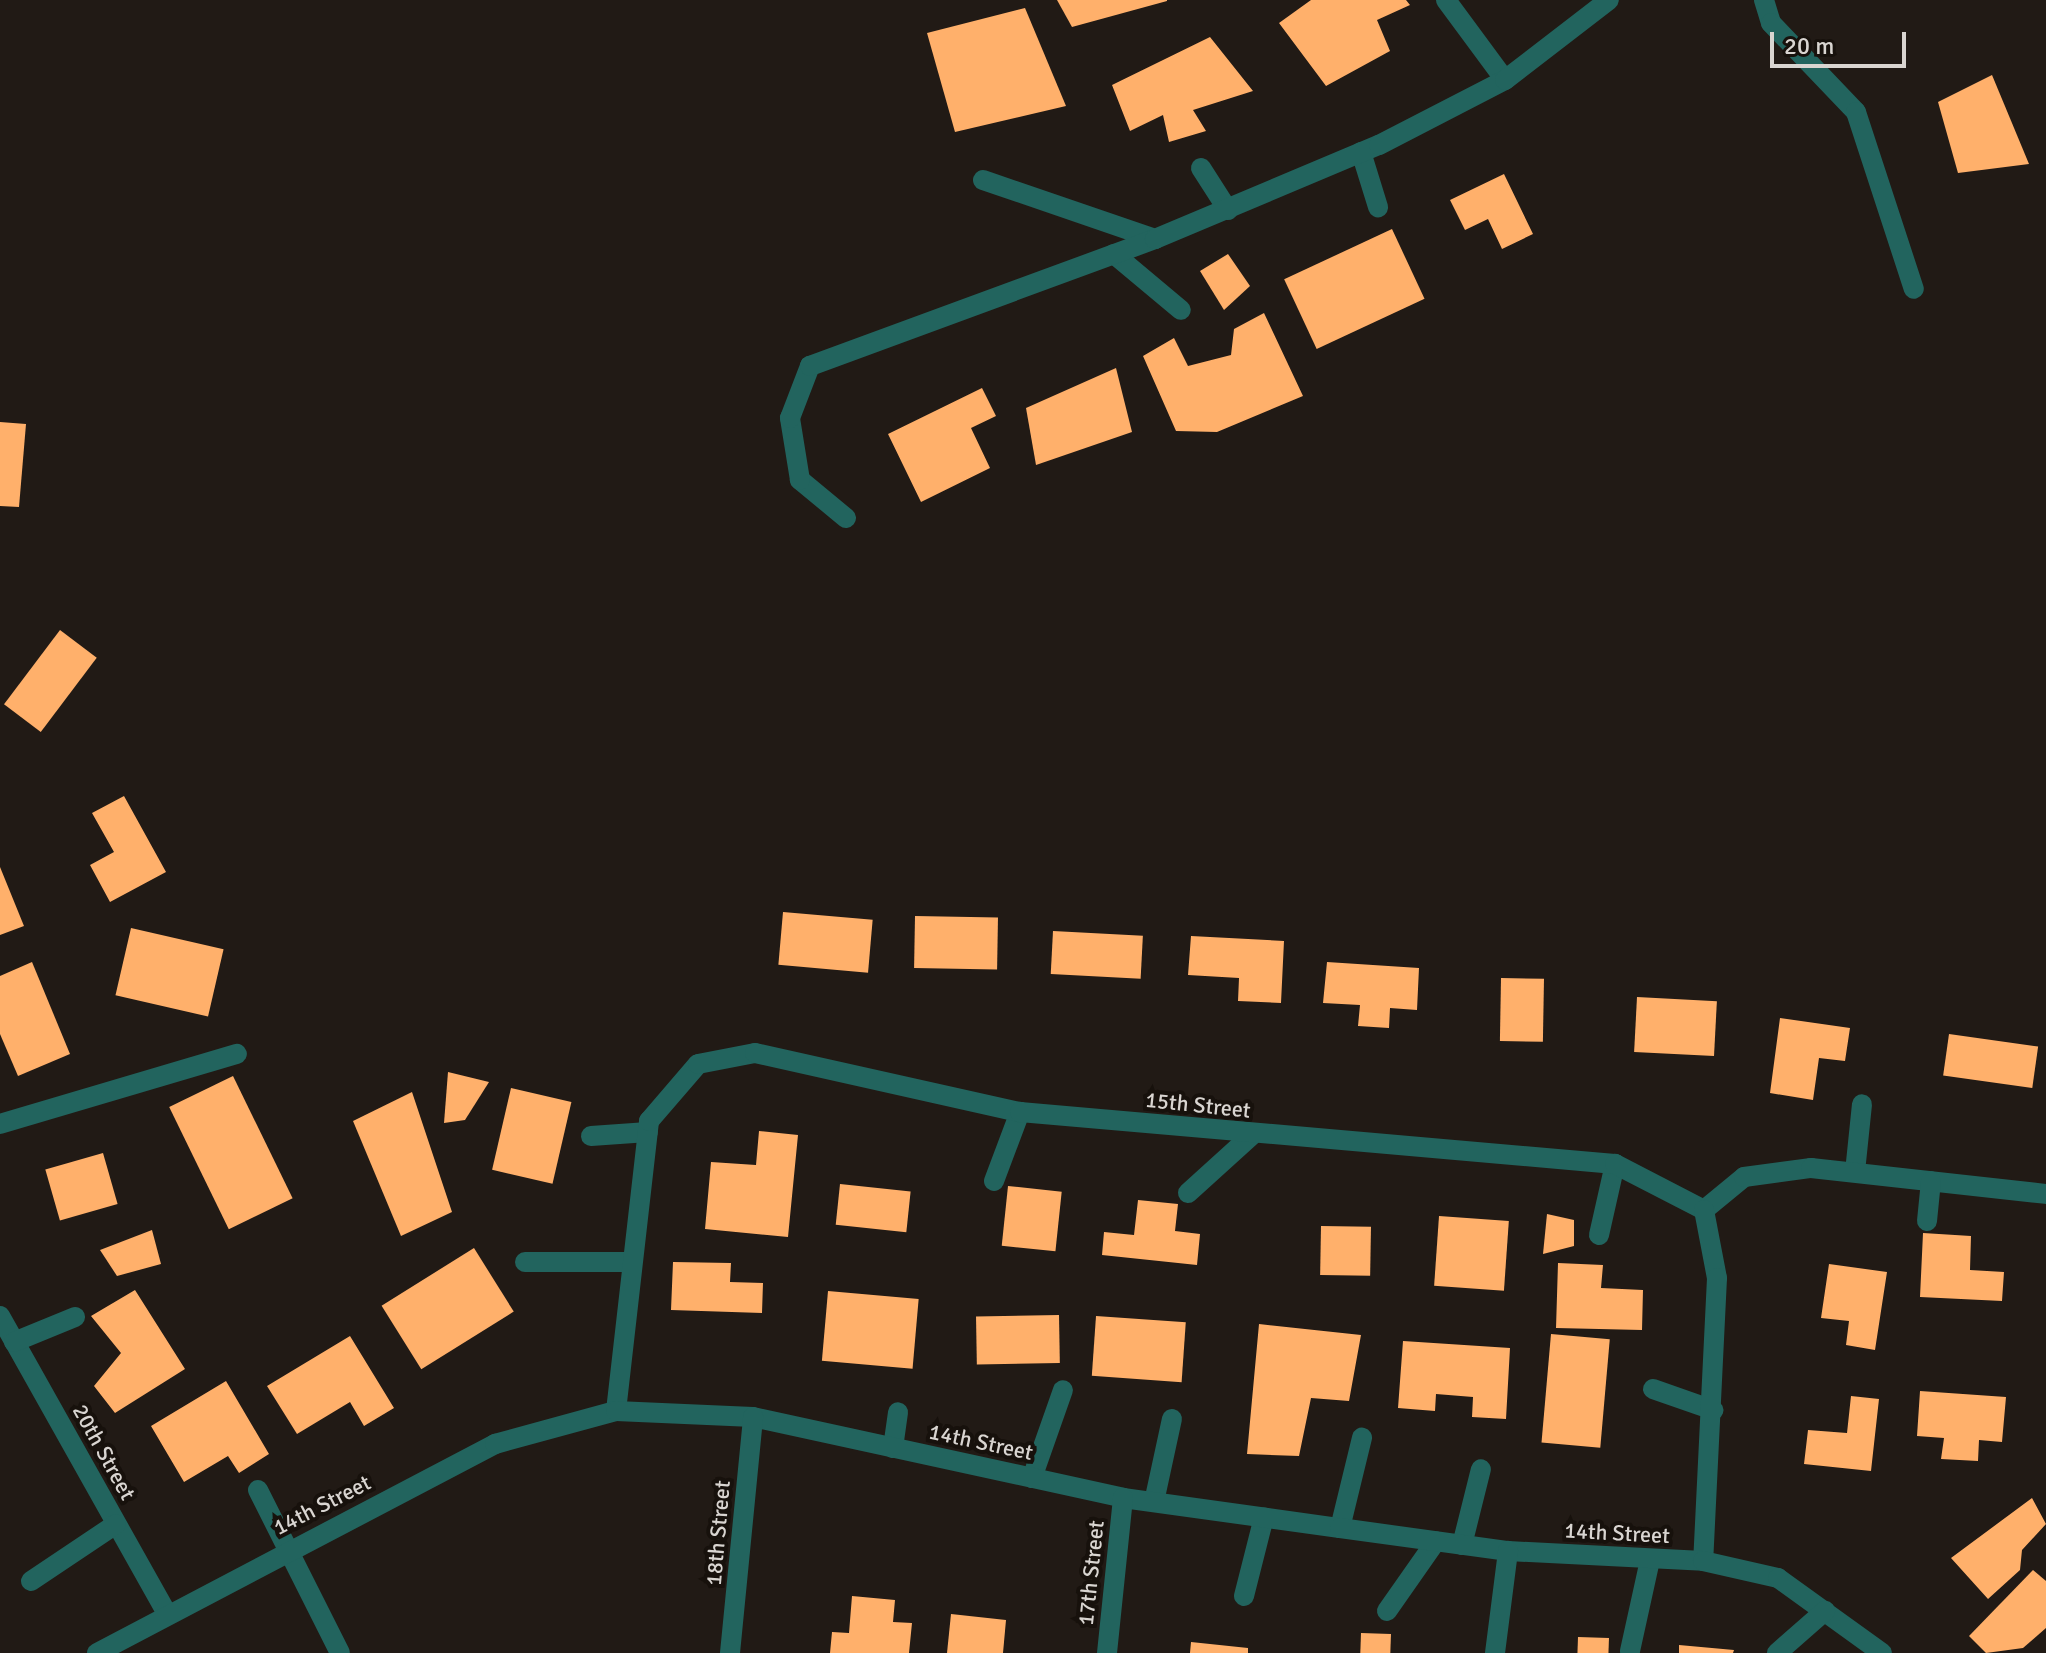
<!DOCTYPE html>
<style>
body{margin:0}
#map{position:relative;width:2046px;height:1653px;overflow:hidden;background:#211a15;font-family:Signika,sans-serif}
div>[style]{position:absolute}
.building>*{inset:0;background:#ffb06b;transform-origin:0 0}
.minor>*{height:20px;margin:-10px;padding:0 10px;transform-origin:10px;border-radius:10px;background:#22645e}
span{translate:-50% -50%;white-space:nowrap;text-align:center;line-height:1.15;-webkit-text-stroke:8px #17110c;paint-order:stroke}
.street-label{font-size:22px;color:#d9d5d1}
.scale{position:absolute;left:1770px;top:32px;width:136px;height:36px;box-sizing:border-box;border:4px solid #d9d5d1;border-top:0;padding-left:10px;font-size:24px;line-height:28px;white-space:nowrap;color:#d9d5d1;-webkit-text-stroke:6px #17110c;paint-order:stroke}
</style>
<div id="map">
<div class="building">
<i style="clip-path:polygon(1057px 0,1167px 0,1167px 1px,1072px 27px)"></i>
<i style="clip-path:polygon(1311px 0,1406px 0,1410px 5px,1377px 20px,1390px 51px,1326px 86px,1279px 23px)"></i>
<i style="clip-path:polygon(1025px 8px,1066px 106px,955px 132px,927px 33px)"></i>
<i style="clip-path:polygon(1210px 37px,1253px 91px,1193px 110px,1206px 131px,1169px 142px,1163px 115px,1130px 131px,1112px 85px)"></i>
<i style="clip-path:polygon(1992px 75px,2029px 164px,1958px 173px,1938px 102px)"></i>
<i style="clip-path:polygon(1504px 174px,1533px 234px,1502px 249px,1488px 219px,1465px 230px,1450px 200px)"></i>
<i style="left:1392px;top:229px;width:77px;height:119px;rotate:65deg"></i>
<i style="clip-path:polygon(1228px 254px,1250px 286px,1224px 310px,1200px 271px)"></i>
<i style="clip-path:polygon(1264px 313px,1303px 396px,1217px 432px,1176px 431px,1143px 356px,1174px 338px,1188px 366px,1231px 355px,1234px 329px)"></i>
<i style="clip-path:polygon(1116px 368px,1132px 432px,1036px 465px,1026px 408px)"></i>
<i style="clip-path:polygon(982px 388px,996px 416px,971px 428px,990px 468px,921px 502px,888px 434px)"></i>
<i style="clip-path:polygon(0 422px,26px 424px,19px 507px,0 506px)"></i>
<i style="left:60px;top:630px;width:46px;height:93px;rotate:37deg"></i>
<i style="clip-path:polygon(124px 796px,166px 872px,110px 902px,90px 865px,114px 852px,92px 813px)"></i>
<i style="clip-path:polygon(0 867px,24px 926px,0 935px)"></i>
<i style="left:783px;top:912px;width:90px;height:53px;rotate:5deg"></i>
<i style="left:915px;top:916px;width:83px;height:52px;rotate:1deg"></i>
<i style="left:131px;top:928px;width:95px;height:69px;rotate:13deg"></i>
<i style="left:1053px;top:931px;width:90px;height:43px;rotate:3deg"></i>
<i style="clip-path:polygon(1191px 936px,1284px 941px,1281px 1003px,1238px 1001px,1239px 978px,1188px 975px)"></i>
<i style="clip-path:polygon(32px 962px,70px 1054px,18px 1076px,0 1034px,0 976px)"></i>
<i style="clip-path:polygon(1327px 962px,1419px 968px,1417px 1010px,1390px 1008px,1389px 1028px,1358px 1026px,1360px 1005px,1323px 1003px)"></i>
<i style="left:1501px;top:978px;width:43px;height:63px;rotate:1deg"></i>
<i style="left:1637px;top:997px;width:80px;height:55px;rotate:3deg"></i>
<i style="clip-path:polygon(1780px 1018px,1850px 1028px,1845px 1061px,1819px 1058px,1813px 1100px,1770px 1093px)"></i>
<i style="left:1949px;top:1034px;width:90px;height:42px;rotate:8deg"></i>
<i style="clip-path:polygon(448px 1072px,489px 1082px,465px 1120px,444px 1123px)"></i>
<i style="left:233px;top:1076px;width:136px;height:71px;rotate:64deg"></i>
<i style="left:511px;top:1088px;width:62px;height:84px;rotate:13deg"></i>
<i style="clip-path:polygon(412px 1092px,452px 1212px,401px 1236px,353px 1121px)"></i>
<i style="clip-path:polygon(759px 1131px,798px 1135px,788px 1237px,705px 1229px,711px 1162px,756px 1165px)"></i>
<i style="left:103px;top:1153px;width:53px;height:60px;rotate:74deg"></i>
<i style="left:840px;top:1184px;width:71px;height:41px;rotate:6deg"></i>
<i style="left:1008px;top:1186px;width:54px;height:60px;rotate:6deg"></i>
<i style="clip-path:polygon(1138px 1200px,1178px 1204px,1175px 1231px,1200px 1234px,1197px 1265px,1102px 1255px,1104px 1232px,1134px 1235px)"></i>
<i style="clip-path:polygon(1547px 1214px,1574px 1220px,1574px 1246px,1543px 1254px)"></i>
<i style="left:1439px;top:1216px;width:70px;height:70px;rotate:4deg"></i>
<i style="left:1321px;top:1226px;width:50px;height:49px;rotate:1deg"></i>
<i style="clip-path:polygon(152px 1230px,161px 1264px,117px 1276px,100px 1250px)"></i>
<i style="clip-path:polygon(1923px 1233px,1971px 1236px,1970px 1270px,2004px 1272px,2002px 1301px,1920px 1297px)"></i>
<i style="left:474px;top:1248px;width:75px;height:109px;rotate:58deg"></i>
<i style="clip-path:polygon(673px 1262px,731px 1263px,730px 1282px,763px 1283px,762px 1313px,671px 1310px)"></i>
<i style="clip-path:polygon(1558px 1263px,1603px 1265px,1601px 1288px,1643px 1290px,1642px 1330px,1556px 1328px)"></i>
<i style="clip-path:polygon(1829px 1264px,1887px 1272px,1875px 1350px,1846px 1345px,1849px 1321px,1821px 1318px)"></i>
<i style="clip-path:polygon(135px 1290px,185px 1369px,115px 1413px,94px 1386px,121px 1353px,91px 1316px)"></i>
<i style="left:828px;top:1291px;width:91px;height:70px;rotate:5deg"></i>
<i style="left:1059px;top:1315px;width:48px;height:83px;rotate:89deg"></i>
<i style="left:1096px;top:1316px;width:90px;height:60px;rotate:4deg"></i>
<i style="clip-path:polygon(1259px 1324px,1361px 1335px,1349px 1401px,1311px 1398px,1299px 1456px,1247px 1454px)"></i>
<i style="left:1551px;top:1334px;width:59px;height:109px;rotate:5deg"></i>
<i style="clip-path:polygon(350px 1336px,394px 1408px,364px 1426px,350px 1402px,297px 1434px,267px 1386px)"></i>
<i style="clip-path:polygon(1403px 1341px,1510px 1348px,1506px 1419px,1472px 1417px,1473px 1397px,1436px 1394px,1435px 1411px,1398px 1408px)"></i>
<i style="clip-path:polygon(226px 1381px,269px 1454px,239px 1473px,228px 1456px,184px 1482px,151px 1426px)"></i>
<i style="clip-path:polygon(1920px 1391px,2006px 1397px,2002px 1442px,1979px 1440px,1978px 1461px,1941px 1459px,1944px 1438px,1917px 1436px)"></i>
<i style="clip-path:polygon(1851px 1396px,1879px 1399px,1871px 1471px,1804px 1464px,1808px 1430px,1847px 1433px)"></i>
<i style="clip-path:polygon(2032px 1498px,2046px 1524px,2022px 1550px,2020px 1570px,1988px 1599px,1951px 1558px)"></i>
<i style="clip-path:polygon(2033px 1570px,2046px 1581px,2046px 1628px,2023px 1648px,1986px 1653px,1969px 1636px)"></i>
<i style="clip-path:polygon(852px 1596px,895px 1600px,893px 1622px,912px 1623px,909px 1653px,830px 1653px,832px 1632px,849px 1633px)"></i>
<i style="clip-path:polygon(951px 1614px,1006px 1620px,1003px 1653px,947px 1653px)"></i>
<i style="left:1361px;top:1633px;width:30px;height:20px;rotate:2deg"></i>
<i style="left:1578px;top:1637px;width:31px;height:16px;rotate:2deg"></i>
<i style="clip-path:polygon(1191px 1642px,1248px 1648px,1248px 1653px,1190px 1653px)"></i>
<i style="clip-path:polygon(1679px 1645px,1734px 1650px,1733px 1653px,1679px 1653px)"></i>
</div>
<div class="minor">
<i style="left:1446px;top:0;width:99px;rotate:53.6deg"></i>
<i style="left:1764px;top:0;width:24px;rotate:73deg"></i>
<i style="left:1771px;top:23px;width:123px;rotate:46.3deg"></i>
<i style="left:1856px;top:112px;width:186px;rotate:71.9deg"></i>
<i style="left:1361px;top:152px;width:58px;rotate:72.8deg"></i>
<i style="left:1201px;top:168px;width:50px;rotate:57.3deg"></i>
<i style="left:983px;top:180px;width:182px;rotate:18.9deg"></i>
<i style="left:1114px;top:254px;width:87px;rotate:39.9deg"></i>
<i style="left:846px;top:518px;width:60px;rotate:-140.4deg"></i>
<i style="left:800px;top:480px;width:63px;rotate:-99.2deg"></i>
<i style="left:790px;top:418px;width:56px;rotate:-69deg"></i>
<i style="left:810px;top:366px;width:368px;rotate:-20.2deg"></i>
<i style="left:1155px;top:239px;width:243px;rotate:-22.8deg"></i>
<i style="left:1379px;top:145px;width:142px;rotate:-27.3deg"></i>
<i style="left:1505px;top:80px;width:131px;rotate:-37.6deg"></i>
<i style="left:0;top:1124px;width:247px;rotate:-16.5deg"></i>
<i style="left:591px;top:1136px;width:57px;rotate:-4deg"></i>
<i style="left:1855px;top:1172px;width:68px;rotate:-84.1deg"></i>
<i style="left:994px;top:1181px;width:74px;rotate:-69.4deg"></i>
<i style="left:1188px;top:1193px;width:86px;rotate:-42.2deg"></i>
<i style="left:1704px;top:1210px;width:52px;rotate:-39.5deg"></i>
<i style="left:1744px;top:1177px;width:68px;rotate:-7.7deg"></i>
<i style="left:1811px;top:1168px;width:236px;rotate:6.3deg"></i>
<i style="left:1927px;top:1221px;width:40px;rotate:-84.3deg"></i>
<i style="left:1599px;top:1235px;width:73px;rotate:-77.3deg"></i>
<i style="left:525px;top:1262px;width:107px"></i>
<i style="left:0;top:1316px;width:339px;rotate:60.7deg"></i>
<i style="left:14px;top:1342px;width:66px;rotate:-22.3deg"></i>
<i style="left:1653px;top:1389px;width:64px;rotate:19.3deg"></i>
<i style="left:616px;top:1411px;width:292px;rotate:-83.5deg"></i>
<i style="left:649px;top:1121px;width:75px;rotate:-49.3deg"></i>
<i style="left:698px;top:1064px;width:58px;rotate:-10.9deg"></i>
<i style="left:755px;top:1053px;width:271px;rotate:12.6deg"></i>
<i style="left:1020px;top:1112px;width:597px;rotate:4.99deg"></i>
<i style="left:1615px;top:1164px;width:100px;rotate:27.3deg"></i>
<i style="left:1704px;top:1210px;width:69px;rotate:79.2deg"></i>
<i style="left:1717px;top:1278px;width:283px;rotate:92.8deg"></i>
<i style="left:893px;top:1448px;width:36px;rotate:-82deg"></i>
<i style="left:1032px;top:1478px;width:93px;rotate:-70.6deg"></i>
<i style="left:258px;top:1490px;width:182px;rotate:63.3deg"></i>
<i style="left:1154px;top:1502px;width:85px;rotate:-77.8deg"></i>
<i style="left:1340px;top:1528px;width:93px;rotate:-76.3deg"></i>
<i style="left:1462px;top:1545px;width:78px;rotate:-76deg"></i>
<i style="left:31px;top:1581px;width:102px;rotate:-33.8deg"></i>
<i style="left:1244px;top:1596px;width:81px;rotate:-75.8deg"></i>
<i style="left:1387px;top:1611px;width:85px;rotate:-55deg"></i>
<i style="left:1630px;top:1651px;width:93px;rotate:-77.6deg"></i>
<i style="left:97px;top:1653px;width:450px;rotate:-27.7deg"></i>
<i style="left:495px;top:1444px;width:125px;rotate:-15.3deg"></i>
<i style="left:616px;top:1411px;width:137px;rotate:2.5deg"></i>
<i style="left:753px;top:1417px;width:379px;rotate:12.3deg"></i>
<i style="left:1123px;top:1498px;width:219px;rotate:7.9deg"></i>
<i style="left:1340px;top:1528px;width:170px;rotate:7.8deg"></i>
<i style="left:1508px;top:1551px;width:195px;rotate:2.9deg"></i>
<i style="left:1703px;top:1561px;width:77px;rotate:12.8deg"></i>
<i style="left:1778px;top:1578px;width:128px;rotate:35.8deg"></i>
<i style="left:730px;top:1653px;width:237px;rotate:-84.4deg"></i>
<i style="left:1107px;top:1653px;width:156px;rotate:-84.1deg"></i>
<i style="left:1495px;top:1653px;width:103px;rotate:-82.7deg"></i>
<i style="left:1777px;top:1653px;width:64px;rotate:-41.2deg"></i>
</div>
<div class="street-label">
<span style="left:1198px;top:1105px;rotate:6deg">15th Street</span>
<span style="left:981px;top:1442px;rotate:12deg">14th Street</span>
<span style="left:104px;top:1452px;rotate:61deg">20th Street</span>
<span style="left:322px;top:1505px;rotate:-27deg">14th Street</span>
<span style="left:718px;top:1533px;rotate:-85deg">18th Street</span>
<span style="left:1617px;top:1533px;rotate:3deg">14th Street</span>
<span style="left:1091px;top:1573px;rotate:-84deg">17th Street</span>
</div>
<div class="scale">20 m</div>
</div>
